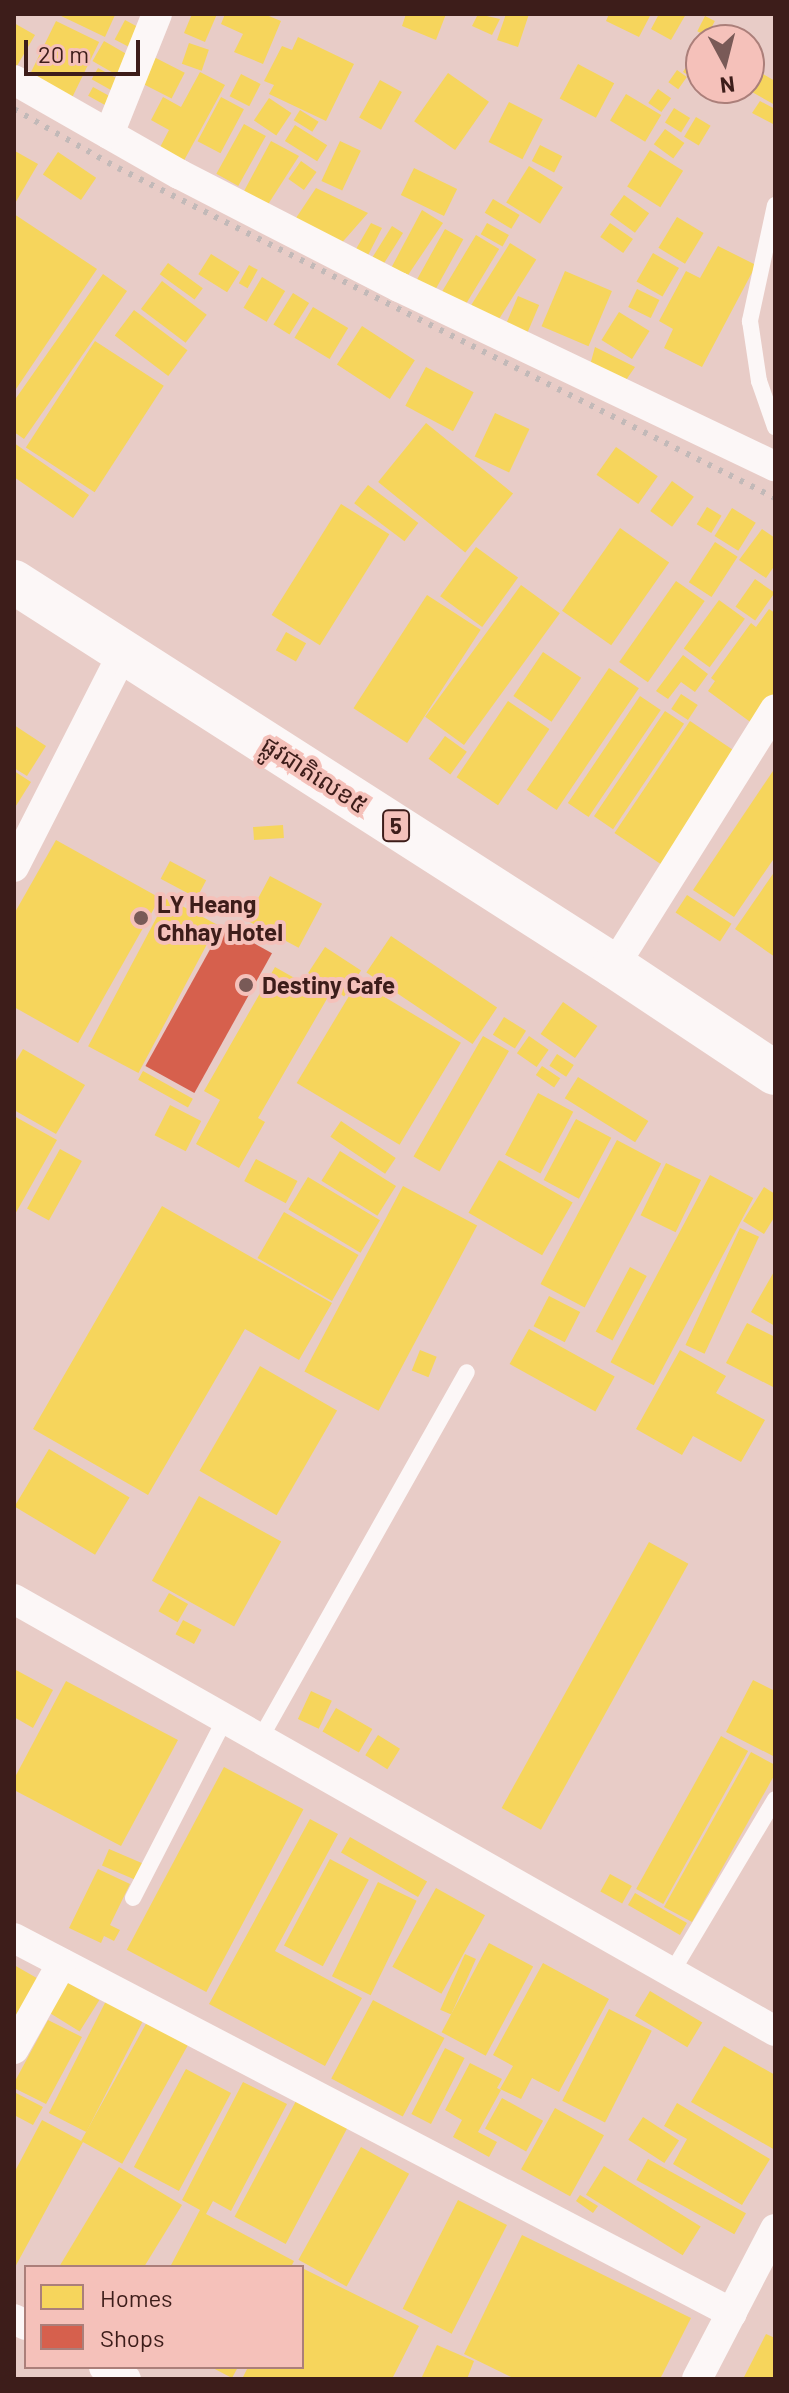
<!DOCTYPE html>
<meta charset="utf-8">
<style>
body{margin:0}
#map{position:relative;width:789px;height:2393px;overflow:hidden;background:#e8ccc7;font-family:Barlow,"Noto Sans Khmer",sans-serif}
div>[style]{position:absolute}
.homes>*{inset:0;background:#f6d55c;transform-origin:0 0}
.shops>*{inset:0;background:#d6604d;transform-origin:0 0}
.lane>*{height:16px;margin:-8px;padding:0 8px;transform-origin:8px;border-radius:8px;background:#fcf7f7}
.street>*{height:30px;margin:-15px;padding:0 15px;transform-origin:15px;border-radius:15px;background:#fcf7f7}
.highway>*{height:44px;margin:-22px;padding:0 22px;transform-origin:22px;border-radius:22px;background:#fcf7f7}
.rail>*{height:6px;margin-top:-3px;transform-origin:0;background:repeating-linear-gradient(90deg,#c2b9b8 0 4px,transparent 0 12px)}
.dots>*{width:22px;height:22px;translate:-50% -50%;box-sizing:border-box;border:4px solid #f5c1ba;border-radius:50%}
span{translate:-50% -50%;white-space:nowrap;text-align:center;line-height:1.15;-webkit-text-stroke:8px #f5c1ba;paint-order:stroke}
.shield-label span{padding:2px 6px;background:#f5c1ba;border:2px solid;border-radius:6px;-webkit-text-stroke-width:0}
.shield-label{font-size:22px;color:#3d1d1a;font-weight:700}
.street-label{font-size:24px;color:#3d1d1a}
.poi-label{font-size:24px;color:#3d1d1a;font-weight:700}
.left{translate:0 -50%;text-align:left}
.frame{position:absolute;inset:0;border:16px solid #3d1d1a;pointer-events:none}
.legend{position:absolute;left:24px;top:2265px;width:280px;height:104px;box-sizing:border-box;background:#f5c1ba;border:2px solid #ab7f7a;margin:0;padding:10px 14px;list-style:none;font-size:24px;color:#3d1d1a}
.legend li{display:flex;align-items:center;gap:16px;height:40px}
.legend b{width:40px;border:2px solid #ab7f7a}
.north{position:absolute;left:685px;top:24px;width:80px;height:80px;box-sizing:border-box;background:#f5c1ba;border:2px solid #ab7f7a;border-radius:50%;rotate:173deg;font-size:22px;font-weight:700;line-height:32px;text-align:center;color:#3d1d1a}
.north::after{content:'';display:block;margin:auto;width:28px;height:36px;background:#795a57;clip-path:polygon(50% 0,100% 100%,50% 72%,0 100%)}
.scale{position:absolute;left:24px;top:40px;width:116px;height:36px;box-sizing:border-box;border:4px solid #3d1d1a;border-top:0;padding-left:10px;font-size:24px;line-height:28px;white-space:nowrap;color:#3d1d1a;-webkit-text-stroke:6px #f5c1ba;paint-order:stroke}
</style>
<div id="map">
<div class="homes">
<i style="clip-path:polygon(57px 14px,114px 14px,115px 15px,105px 37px)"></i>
<i style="clip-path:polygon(192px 14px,217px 14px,205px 42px,184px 33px)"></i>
<i style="clip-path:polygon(225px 14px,264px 14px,281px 21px,263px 64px,234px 52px,243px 34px,221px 24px)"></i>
<i style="clip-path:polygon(406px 14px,446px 14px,436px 40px,402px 26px)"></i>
<i style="clip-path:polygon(478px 14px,500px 19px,492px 35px,472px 26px)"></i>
<i style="clip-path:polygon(506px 14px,529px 14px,518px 47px,497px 40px)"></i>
<i style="clip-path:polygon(609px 14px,651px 14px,639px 37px,606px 21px)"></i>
<i style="clip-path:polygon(659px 14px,686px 14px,671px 40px,651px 29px)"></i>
<i style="left:705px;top:16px;width:11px;height:17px;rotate:27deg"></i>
<i style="left:125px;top:20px;width:19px;height:22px;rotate:28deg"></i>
<i style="left:56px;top:21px;width:48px;height:68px;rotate:26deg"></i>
<i style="clip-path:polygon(14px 23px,35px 35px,14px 71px)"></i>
<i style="clip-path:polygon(298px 37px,354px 64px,326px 121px,269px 94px,274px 85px,264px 81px,282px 46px,292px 50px)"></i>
<i style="left:104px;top:41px;width:32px;height:23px;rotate:30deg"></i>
<i style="left:189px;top:43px;width:21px;height:22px;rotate:19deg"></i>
<i style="clip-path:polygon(749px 45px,758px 50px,749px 68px)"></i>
<i style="left:150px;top:55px;width:39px;height:29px;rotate:27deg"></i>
<i style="clip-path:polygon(693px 56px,701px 61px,695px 79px,683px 72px)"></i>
<i style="left:578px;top:64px;width:41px;height:39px;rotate:28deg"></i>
<i style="left:98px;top:68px;width:31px;height:13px;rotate:29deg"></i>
<i style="left:677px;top:70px;width:12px;height:15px;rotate:35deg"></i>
<i style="clip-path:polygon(200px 72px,225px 85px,181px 166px,157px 153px,169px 130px,151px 120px,163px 97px,181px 107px)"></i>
<i style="left:448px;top:73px;width:50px;height:59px;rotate:35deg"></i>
<i style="left:241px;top:74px;width:22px;height:25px;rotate:27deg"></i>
<i style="clip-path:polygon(763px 74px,775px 81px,775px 105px,752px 92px)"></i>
<i style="left:380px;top:80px;width:25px;height:43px;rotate:29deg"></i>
<i style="left:93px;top:87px;width:26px;height:10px;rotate:29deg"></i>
<i style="clip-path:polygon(711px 88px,728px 88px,722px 98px,709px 91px)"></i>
<i style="left:658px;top:89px;width:16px;height:17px;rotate:35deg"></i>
<i style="left:626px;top:94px;width:41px;height:31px;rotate:31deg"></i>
<i style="left:221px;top:97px;width:26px;height:50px;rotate:28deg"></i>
<i style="left:269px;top:98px;width:27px;height:27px;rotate:34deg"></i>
<i style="clip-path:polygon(760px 101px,775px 109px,775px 125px,752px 113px)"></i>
<i style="left:509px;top:102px;width:38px;height:45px;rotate:27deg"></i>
<i style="left:674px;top:108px;width:19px;height:17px;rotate:32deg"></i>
<i style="left:300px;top:110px;width:22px;height:12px;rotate:32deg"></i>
<i style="left:696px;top:117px;width:17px;height:23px;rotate:31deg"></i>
<i style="left:244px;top:124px;width:25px;height:57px;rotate:29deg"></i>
<i style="left:295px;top:125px;width:38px;height:19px;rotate:32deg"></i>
<i style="left:665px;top:129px;width:24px;height:19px;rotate:36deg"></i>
<i style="clip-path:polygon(271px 141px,299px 156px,267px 206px,243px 193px)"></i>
<i style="left:340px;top:141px;width:23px;height:44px;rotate:25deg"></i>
<i style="left:540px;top:145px;width:25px;height:18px;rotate:27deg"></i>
<i style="left:650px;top:150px;width:39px;height:43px;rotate:32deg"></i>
<i style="clip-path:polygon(15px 151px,38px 164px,14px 205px,14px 154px)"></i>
<i style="left:58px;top:152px;width:46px;height:27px;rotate:34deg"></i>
<i style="left:301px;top:161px;width:19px;height:22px;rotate:35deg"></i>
<i style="left:529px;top:166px;width:40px;height:43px;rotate:32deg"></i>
<i style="left:414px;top:168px;width:48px;height:30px;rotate:26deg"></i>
<i style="clip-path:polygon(316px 188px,368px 213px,339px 246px,294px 221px)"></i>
<i style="left:624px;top:195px;width:31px;height:24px;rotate:36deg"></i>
<i style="left:493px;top:199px;width:31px;height:16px;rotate:31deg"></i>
<i style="clip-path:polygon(422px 210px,443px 223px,404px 281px,389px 272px)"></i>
<i style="clip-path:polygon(14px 214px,97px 269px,14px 392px)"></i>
<i style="left:677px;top:217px;width:31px;height:36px;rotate:31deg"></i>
<i style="clip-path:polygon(371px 223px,382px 228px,364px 263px,352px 256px)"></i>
<i style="left:487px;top:223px;width:25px;height:13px;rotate:29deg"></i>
<i style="left:610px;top:223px;width:28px;height:17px;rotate:35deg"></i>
<i style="left:392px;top:226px;width:13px;height:42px;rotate:32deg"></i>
<i style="left:445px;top:229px;width:21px;height:67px;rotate:29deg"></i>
<i style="left:476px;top:235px;width:27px;height:74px;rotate:31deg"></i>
<i style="left:510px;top:243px;width:31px;height:74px;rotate:32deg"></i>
<i style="clip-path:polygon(718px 246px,756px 265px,702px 367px,664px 348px,673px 329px,659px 321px,686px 271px,700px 278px)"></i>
<i style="left:653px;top:253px;width:30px;height:33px;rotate:30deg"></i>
<i style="left:211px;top:254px;width:34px;height:24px;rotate:32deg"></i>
<i style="left:168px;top:263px;width:43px;height:14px;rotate:36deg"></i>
<i style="left:249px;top:265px;width:10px;height:21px;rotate:29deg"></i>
<i style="left:565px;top:271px;width:51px;height:60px;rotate:23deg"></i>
<i style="clip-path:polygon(103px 274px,127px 291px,24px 439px,14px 432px,14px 401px)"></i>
<i style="left:262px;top:277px;width:27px;height:36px;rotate:31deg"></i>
<i style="left:162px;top:281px;width:56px;height:35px;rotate:37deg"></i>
<i style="left:637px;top:289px;width:25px;height:20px;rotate:26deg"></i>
<i style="left:293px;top:293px;width:19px;height:37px;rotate:32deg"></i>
<i style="left:518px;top:296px;width:23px;height:37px;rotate:23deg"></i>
<i style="left:313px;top:307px;width:41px;height:36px;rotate:31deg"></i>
<i style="left:134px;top:310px;width:67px;height:32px;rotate:37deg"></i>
<i style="left:619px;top:312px;width:36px;height:33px;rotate:32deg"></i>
<i style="left:362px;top:326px;width:63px;height:46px;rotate:33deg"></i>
<i style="left:95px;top:341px;width:82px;height:127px;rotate:33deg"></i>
<i style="clip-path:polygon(595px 347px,635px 367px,622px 386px,589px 369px)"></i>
<i style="left:426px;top:367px;width:54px;height:44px;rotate:28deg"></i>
<i style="left:495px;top:413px;width:38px;height:48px;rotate:25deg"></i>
<i style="left:426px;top:423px;width:112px;height:76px;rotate:39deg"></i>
<i style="clip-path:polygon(14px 443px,89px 495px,73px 518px,14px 477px)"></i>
<i style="left:616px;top:447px;width:51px;height:34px;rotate:35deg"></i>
<i style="left:672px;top:481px;width:27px;height:37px;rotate:36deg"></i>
<i style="left:368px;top:485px;width:63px;height:23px;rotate:37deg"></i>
<i style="left:341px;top:504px;width:57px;height:131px;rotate:32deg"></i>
<i style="left:707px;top:507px;width:17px;height:20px;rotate:31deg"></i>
<i style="left:732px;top:508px;width:28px;height:33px;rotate:32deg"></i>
<i style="left:620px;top:528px;width:60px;height:101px;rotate:35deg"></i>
<i style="clip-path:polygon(762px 529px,775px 538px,775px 565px,766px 578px,739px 560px)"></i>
<i style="left:715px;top:542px;width:27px;height:48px;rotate:33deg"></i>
<i style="left:476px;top:547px;width:52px;height:61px;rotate:36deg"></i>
<i style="left:755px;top:579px;width:24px;height:34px;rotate:35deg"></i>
<i style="left:676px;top:581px;width:35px;height:99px;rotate:35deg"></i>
<i style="left:521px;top:585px;width:48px;height:163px;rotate:36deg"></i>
<i style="left:427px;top:595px;width:64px;height:135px;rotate:33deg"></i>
<i style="left:719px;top:600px;width:32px;height:60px;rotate:36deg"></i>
<i style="clip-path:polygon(769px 609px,775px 613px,775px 695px,753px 724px,708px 691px,715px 681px,711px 678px,751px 623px,756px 627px)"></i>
<i style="left:286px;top:632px;width:23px;height:21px;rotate:29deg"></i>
<i style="left:543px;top:652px;width:46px;height:53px;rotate:34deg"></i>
<i style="clip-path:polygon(683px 655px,708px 674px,695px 692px,681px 682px,668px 699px,656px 691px)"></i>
<i style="left:609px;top:668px;width:36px;height:147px;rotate:34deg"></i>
<i style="left:681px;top:694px;width:20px;height:18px;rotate:33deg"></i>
<i style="left:640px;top:696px;width:25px;height:129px;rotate:34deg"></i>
<i style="left:508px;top:701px;width:50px;height:92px;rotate:34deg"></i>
<i style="left:665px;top:711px;width:23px;height:127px;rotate:34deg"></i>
<i style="left:690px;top:721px;width:61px;height:135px;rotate:34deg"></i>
<i style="clip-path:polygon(14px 725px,46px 746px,27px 776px,14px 768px)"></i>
<i style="left:445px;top:736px;width:27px;height:28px;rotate:36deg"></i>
<i style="clip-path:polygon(775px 768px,775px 857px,734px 917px,693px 890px)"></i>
<i style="clip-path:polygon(14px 771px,31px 782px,14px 809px)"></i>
<i style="left:283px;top:825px;width:13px;height:30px;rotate:86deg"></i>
<i style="clip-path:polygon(56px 840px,160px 898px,78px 1043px,14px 1007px,14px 914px)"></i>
<i style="left:170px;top:861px;width:41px;height:20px;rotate:28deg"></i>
<i style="clip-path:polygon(775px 871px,775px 957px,735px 929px)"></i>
<i style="left:270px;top:876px;width:59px;height:50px;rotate:28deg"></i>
<i style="left:687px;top:895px;width:53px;height:21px;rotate:33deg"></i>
<i style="left:167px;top:898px;width:57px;height:168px;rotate:28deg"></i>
<i style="left:391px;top:936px;width:128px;height:44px;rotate:34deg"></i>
<i style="left:325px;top:947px;width:43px;height:31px;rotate:33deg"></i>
<i style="clip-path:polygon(275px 967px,328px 997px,258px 1118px,265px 1122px,239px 1168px,196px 1144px,220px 1100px,204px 1091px)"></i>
<i style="left:358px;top:981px;width:120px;height:119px;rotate:31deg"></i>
<i style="left:563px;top:1002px;width:42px;height:39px;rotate:35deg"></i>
<i style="left:504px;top:1017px;width:26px;height:21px;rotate:32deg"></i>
<i style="left:483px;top:1036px;width:30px;height:139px;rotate:30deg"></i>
<i style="left:529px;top:1036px;width:24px;height:21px;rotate:35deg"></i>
<i style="clip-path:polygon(23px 1049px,85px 1085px,56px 1134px,14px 1110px,14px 1064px)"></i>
<i style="left:557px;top:1054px;width:20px;height:14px;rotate:33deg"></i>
<i style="left:542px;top:1066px;width:22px;height:11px;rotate:34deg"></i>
<i style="left:143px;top:1071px;width:57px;height:10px;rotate:29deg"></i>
<i style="left:578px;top:1077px;width:83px;height:25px;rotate:32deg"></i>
<i style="left:538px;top:1093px;width:40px;height:70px;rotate:28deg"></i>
<i style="left:170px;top:1105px;width:35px;height:34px;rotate:27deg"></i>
<i style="clip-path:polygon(14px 1116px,57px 1140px,14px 1216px)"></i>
<i style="left:576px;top:1119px;width:40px;height:69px;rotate:28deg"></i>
<i style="left:341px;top:1121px;width:66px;height:19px;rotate:34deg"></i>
<i style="left:617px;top:1140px;width:50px;height:163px;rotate:28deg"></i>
<i style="left:60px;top:1149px;width:25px;height:68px;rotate:29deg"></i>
<i style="left:340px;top:1151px;width:66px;height:35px;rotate:32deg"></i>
<i style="left:256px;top:1159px;width:47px;height:25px;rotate:28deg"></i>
<i style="left:499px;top:1160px;width:85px;height:61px;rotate:30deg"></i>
<i style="left:666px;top:1163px;width:39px;height:58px;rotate:26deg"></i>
<i style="left:710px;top:1175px;width:49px;height:212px;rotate:28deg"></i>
<i style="left:308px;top:1177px;width:84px;height:38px;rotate:31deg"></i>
<i style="left:403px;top:1186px;width:84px;height:210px;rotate:28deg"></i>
<i style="clip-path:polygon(764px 1187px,775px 1194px,775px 1216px,764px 1234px,743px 1221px)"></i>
<i style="clip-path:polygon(162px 1206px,332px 1303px,299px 1360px,245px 1329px,148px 1495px,33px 1429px)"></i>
<i style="left:284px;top:1212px;width:86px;height:53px;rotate:30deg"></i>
<i style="left:740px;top:1228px;width:21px;height:129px;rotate:25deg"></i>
<i style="left:630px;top:1267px;width:19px;height:73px;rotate:28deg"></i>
<i style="clip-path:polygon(775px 1270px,775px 1326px,751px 1312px)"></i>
<i style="left:549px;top:1296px;width:35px;height:34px;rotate:27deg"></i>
<i style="clip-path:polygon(747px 1323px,775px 1337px,775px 1388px,726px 1363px)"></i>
<i style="left:529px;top:1329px;width:98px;height:40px;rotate:29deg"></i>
<i style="left:420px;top:1350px;width:18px;height:22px;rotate:22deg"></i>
<i style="clip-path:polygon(680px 1350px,726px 1376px,716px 1393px,765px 1420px,741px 1462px,693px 1436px,682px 1455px,636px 1429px)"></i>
<i style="left:260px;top:1366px;width:89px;height:121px;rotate:30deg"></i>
<i style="left:49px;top:1449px;width:94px;height:67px;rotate:31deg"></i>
<i style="left:199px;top:1496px;width:94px;height:97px;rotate:29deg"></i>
<i style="left:649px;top:1542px;width:45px;height:304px;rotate:29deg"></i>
<i style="left:169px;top:1593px;width:22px;height:21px;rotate:30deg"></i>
<i style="left:183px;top:1620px;width:21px;height:16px;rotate:28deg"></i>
<i style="clip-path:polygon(16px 1670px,53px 1690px,33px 1728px,14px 1717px)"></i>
<i style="clip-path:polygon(753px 1680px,775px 1691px,775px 1757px,726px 1732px)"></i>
<i style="clip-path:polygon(66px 1681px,178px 1740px,121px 1846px,14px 1790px,14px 1779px)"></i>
<i style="left:311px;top:1691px;width:23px;height:31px;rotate:25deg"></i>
<i style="left:336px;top:1708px;width:42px;height:27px;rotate:30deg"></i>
<i style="left:378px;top:1735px;width:26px;height:24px;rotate:32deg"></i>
<i style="left:721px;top:1736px;width:31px;height:175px;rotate:29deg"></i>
<i style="clip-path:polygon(751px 1752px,775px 1765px,775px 1774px,692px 1922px,664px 1907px)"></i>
<i style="left:224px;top:1767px;width:90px;height:207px;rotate:28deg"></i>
<i style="clip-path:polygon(310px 1819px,338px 1834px,275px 1951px,362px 1998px,325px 2066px,209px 2004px)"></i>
<i style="left:350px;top:1837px;width:89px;height:18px;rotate:30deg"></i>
<i style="left:109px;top:1849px;width:40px;height:18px;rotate:23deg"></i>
<i style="left:330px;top:1859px;width:44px;height:98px;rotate:28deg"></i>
<i style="clip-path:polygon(98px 1869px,130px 1884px,110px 1925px,120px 1930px,114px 1941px,104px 1936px,101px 1943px,69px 1928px)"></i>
<i style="left:610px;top:1874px;width:25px;height:20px;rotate:29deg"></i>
<i style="left:378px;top:1882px;width:43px;height:105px;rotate:26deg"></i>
<i style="left:436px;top:1888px;width:56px;height:90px;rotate:29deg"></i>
<i style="left:635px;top:1893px;width:60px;height:14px;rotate:30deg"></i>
<i style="left:489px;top:1943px;width:50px;height:101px;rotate:28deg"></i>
<i style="left:465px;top:1954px;width:12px;height:61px;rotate:24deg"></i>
<i style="clip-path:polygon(543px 1963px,609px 1999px,559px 2092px,532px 2078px,521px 2099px,500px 2089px,513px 2066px,493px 2055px)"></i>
<i style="clip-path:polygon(14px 1965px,42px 1981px,14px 2033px)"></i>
<i style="left:67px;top:1980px;width:38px;height:37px;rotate:32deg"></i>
<i style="left:650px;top:1991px;width:61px;height:29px;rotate:31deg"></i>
<i style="left:107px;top:1999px;width:42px;height:128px;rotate:27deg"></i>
<i style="left:373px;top:2000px;width:81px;height:89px;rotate:28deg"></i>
<i style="left:609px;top:2009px;width:48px;height:103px;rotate:27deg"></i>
<i style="clip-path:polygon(48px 2020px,82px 2037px,46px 2104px,14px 2088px,14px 2083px)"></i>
<i style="left:147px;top:2022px;width:47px;height:136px;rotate:29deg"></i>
<i style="clip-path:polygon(724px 2046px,775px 2075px,775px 2150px,691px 2102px)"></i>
<i style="left:445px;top:2048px;width:22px;height:74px;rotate:27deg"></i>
<i style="clip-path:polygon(470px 2063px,502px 2079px,497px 2088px,501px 2090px,478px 2132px,497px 2142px,489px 2157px,453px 2137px,462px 2120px,445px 2110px)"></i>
<i style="left:186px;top:2069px;width:51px;height:111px;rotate:28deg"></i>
<i style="clip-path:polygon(243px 2082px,287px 2104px,231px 2211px,213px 2201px,206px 2214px,294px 2261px,291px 2267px,170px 2267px,200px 2210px,182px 2200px)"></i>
<i style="clip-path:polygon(14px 2092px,43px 2107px,33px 2125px,14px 2115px)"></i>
<i style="left:502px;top:2098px;width:47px;height:35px;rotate:29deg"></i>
<i style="left:296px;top:2101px;width:58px;height:131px;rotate:28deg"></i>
<i style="clip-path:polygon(677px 2103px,770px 2159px,742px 2205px,673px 2164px,687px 2139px,664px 2126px)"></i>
<i style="left:555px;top:2108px;width:56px;height:70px;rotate:29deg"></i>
<i style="left:643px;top:2117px;width:43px;height:27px;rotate:33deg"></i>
<i style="clip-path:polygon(42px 2120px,83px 2142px,14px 2269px,14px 2173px)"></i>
<i style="left:361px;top:2147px;width:55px;height:129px;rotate:29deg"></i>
<i style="left:648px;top:2159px;width:112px;height:24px;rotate:29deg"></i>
<i style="left:604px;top:2166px;width:114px;height:34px;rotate:32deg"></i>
<i style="clip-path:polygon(119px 2167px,182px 2205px,144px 2267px,59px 2267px)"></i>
<i style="clip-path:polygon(580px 2195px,598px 2206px,593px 2213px,576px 2201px)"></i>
<i style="left:458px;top:2200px;width:55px;height:122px;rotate:27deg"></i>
<i style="clip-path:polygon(522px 2235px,691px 2318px,660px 2379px,515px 2379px,464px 2354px)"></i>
<i style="clip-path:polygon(302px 2268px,419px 2326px,392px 2379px,242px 2379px,248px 2367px,302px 2367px)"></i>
<i style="clip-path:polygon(766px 2334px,775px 2338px,775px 2379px,743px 2379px)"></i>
<i style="clip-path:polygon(437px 2345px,474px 2361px,467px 2379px,421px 2379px)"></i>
<i style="clip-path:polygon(211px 2367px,238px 2367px,232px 2378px)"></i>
</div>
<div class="shops">
<i style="left:223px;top:926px;width:56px;height:160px;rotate:29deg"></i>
</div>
<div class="lane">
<i style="left:775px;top:205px;width:119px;rotate:102.2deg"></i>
<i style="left:750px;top:321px;width:61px;rotate:81.5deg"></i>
<i style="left:759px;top:381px;width:49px;rotate:70.8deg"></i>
<i style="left:260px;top:1739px;width:421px;rotate:-60.6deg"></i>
<i style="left:133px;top:1898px;width:201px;rotate:-62.8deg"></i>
<i style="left:672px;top:1972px;width:201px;rotate:-59.2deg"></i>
</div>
<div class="street">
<i style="left:14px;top:80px;width:190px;rotate:29.7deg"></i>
<i style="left:179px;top:174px;width:247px;rotate:27.2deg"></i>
<i style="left:399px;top:287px;width:416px;rotate:25.5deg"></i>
<i style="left:109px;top:134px;width:129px;rotate:-68.2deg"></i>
<i style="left:14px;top:867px;width:242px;rotate:-63deg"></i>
<i style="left:614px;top:966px;width:303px;rotate:-57.9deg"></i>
<i style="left:14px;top:1599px;width:875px;rotate:29.58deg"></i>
<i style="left:14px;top:1938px;width:810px;rotate:27.58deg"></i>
<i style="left:14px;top:2049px;width:98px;rotate:-60.8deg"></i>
<i style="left:14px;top:2319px;width:13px;rotate:27deg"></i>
<i style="left:104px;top:2367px;width:25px;rotate:29deg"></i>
<i style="left:697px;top:2379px;width:169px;rotate:-62.5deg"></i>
</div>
<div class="highway">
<i style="left:14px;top:582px;width:712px;rotate:32.62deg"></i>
<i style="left:614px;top:966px;width:193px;rotate:33.6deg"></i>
</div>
<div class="rail">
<i style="left:14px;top:109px;width:120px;rotate:29.6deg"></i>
<i style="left:118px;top:168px;width:735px;rotate:26.67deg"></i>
</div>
<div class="dots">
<i style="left:141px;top:918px;background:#795a57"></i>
<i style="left:246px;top:985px;background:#795a57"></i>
</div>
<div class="shield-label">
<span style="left:396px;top:826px">5</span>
</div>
<div class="street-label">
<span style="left:315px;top:774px;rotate:33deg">ផ្លូវជាតិលេខ៥</span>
</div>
<div class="poi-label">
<span class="left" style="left:157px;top:918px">LY Heang<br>Chhay Hotel</span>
<span class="left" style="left:262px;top:985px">Destiny Cafe</span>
</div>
<div class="frame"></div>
<ul class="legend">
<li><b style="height:22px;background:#f6d55c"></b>Homes</li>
<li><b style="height:22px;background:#d6604d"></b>Shops</li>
</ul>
<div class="north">N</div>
<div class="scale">20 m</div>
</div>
